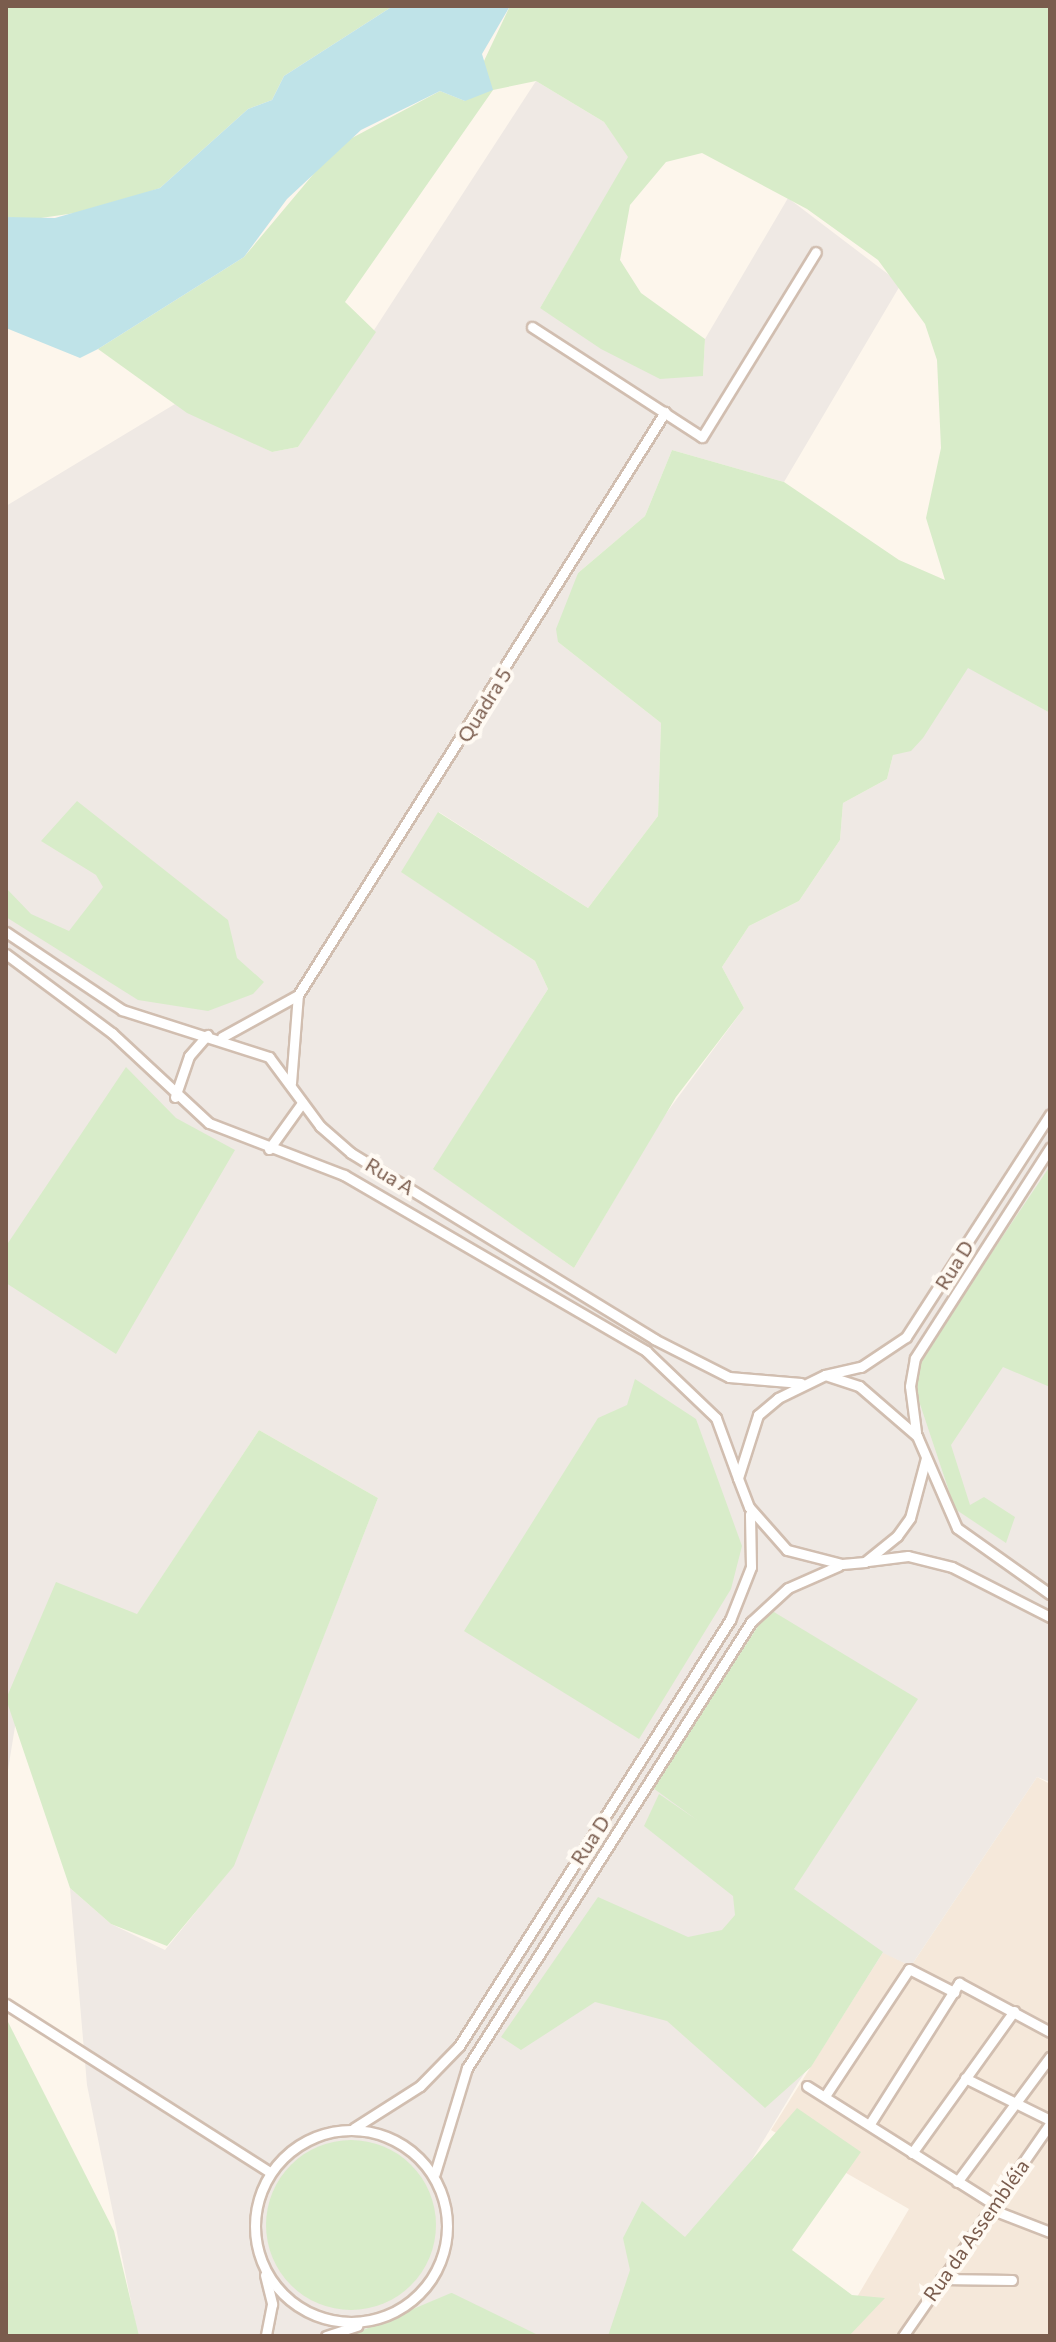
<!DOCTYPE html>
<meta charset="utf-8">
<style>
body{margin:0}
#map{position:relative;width:1056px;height:2342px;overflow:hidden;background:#fdf6ec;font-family:Commissioner,sans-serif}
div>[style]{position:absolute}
.residential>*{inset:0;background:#f5e8da}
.industrial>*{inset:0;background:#efe9e4}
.green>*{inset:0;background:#d8ecc9}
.round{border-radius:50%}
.water>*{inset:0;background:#bfe3e8}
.roads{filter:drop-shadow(2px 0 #d1beb0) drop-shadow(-2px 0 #d1beb0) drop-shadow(0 2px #d1beb0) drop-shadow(0 -2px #d1beb0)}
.street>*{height:9px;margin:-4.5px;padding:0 4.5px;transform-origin:4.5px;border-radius:4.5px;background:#fff}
.street>.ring{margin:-4.5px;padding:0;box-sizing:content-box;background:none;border:9px solid #fff;border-radius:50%}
span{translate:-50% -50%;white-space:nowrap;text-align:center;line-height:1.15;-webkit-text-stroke:8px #fffaf3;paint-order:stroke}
.street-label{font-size:20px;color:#7a5c4d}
.frame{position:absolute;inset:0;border:8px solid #7a5c4d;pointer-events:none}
</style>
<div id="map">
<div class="residential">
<i style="clip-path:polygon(1037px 1777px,1050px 1784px,1050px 2336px,834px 2336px,909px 2209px,771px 2130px,883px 1952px,911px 1966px)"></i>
</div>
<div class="industrial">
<i style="clip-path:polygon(536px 81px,604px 122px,629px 157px,540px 308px,703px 376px,705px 339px,788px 198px,901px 284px,784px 482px,672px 450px,645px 516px,578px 573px,558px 642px,661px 723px,658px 816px,588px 908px,439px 812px,402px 872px,535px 961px,548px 989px,434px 1169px,574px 1268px,662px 1119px,744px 1008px,722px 967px,749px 926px,799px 901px,840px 840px,843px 803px,887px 779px,893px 755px,968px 667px,1050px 713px,1050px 1782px,1037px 1777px,911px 1966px,883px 1953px,798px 2083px,694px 2256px,694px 2336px,138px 2336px,87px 2085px,70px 1888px,111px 1924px,165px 1950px,233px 1866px,378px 1498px,259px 1430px,137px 1615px,28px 1647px,6px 1782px,6px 506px,175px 404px,272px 452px,298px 447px)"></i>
</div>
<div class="green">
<i style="clip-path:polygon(6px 6px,393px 6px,284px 76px,272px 100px,248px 109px,160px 188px,96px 210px,27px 220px,6px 217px)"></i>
<i style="clip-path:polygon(510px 6px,1050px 6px,1050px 713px,968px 668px,923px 738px,911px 751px,893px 755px,887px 779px,843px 803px,840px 840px,799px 901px,749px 926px,722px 967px,744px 1008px,676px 1097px,574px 1268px,433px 1169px,548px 989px,535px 961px,401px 872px,438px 812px,588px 908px,658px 816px,661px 723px,558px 642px,556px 629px,578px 573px,645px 516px,672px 450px,784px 482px,899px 560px,945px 580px,926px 518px,941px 448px,937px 360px,925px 324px,878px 260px,807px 209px,702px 153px,666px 162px,630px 205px,620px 260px,641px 293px,705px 339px,703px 376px,660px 379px,601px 349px,540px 308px,628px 157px,604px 122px,536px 81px,493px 90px,345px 302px,376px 332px,298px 447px,272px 452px,187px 413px,98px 349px,244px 257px,337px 146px,440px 91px,465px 101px)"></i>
<i style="clip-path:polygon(77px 801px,228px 920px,237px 958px,264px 982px,253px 994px,208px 1011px,138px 1000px,6px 917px,6px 888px,31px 914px,69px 931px,103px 887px,96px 875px,41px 841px)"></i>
<i style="clip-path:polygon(126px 1067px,176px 1118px,235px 1150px,116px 1354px,6px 1283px,6px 1246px)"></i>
<i style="clip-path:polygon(1050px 1166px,1050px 1387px,1003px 1367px,951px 1445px,970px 1505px,984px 1497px,1015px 1517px,1006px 1543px,955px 1509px,914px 1386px,923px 1355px)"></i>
<i style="clip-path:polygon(635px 1379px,696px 1419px,742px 1546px,731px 1589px,639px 1739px,464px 1631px,598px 1418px,627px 1405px)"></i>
<i style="clip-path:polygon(259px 1430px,378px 1498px,234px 1866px,167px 1946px,111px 1924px,70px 1888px,6px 1699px,56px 1582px,137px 1614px)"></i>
<i style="clip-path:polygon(769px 1609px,918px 1699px,794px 1889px,883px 1952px,811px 2067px,765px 2108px,667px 2021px,595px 2002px,521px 2050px,501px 2037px,598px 1897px,688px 1937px,722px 1930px,735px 1915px,733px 1896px,644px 1826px,659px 1794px,697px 1820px,653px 1788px)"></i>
<i style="clip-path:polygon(6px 2018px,114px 2231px,139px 2336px,6px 2336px)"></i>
<i style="clip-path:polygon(797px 2108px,861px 2152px,792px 2250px,852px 2295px,885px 2298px,849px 2336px,608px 2336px,630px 2270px,623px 2238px,642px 2201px,685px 2237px)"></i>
<i class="round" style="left:266px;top:2140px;width:170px;height:170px"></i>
<i style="clip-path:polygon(452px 2293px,540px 2336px,349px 2336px,451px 2293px)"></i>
</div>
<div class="water">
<i style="clip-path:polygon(393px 6px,510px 6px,482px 54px,493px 90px,465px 101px,440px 91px,361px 130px,287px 199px,244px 257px,98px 349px,80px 358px,6px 328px,6px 217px,55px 218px,160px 188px,248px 109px,272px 100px,284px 76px)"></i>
</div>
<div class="roads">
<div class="street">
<i style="left:532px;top:327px;width:202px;rotate:32.9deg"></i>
<i style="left:702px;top:437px;width:217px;rotate:-58.4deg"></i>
<i style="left:6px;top:932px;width:140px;rotate:33.9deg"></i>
<i style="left:122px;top:1010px;width:154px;rotate:17.7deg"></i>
<i style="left:269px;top:1057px;width:86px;rotate:53.5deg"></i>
<i style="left:320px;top:1126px;width:41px;rotate:41.1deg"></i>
<i style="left:351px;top:1153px;width:356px;rotate:31.5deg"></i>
<i style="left:654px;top:1339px;width:84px;rotate:26.9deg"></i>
<i style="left:729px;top:1377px;width:72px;rotate:4.8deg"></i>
<i style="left:6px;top:954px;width:132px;rotate:36.7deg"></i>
<i style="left:112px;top:1033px;width:132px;rotate:42.9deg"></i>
<i style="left:209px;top:1123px;width:145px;rotate:21.1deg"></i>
<i style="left:344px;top:1175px;width:350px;rotate:30.2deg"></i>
<i style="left:646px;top:1351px;width:97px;rotate:43.7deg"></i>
<i style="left:716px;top:1418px;width:64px;rotate:69.9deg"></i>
<i style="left:222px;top:1037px;width:87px;rotate:-28.9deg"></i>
<i style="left:298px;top:995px;width:689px;rotate:-57.81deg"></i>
<i style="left:291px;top:1083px;width:88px;rotate:-85.5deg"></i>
<i style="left:175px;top:1097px;width:43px;rotate:-71.1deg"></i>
<i style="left:189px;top:1056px;width:28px;rotate:-49deg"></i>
<i style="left:269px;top:1149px;width:57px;rotate:-54.3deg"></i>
<i style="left:825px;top:1375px;width:37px;rotate:-13deg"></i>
<i style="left:861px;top:1367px;width:54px;rotate:-33.7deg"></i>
<i style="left:906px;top:1337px;width:265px;rotate:-57.1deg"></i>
<i style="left:916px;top:1432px;width:46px;rotate:-97.4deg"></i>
<i style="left:910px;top:1386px;width:28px;rotate:-80deg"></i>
<i style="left:915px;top:1358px;width:250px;rotate:-57.3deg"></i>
<i style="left:926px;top:1458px;width:62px;rotate:104.9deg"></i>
<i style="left:910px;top:1518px;width:22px;rotate:126deg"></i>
<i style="left:897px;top:1536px;width:41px;rotate:140.9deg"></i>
<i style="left:865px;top:1562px;width:23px;rotate:175deg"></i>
<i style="left:842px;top:1564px;width:57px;rotate:-165.7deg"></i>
<i style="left:787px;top:1550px;width:57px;rotate:-131.5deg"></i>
<i style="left:749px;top:1507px;width:31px;rotate:-111deg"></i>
<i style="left:738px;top:1478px;width:66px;rotate:-72.4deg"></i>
<i style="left:758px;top:1415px;width:26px;rotate:-40deg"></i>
<i style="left:778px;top:1398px;width:52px;rotate:-26.1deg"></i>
<i style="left:825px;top:1375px;width:36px;rotate:18deg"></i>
<i style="left:859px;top:1386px;width:77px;rotate:40.8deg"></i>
<i style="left:917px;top:1436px;width:100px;rotate:66.5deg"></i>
<i style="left:957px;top:1528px;width:114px;rotate:35.4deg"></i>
<i style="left:868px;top:1561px;width:40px;rotate:-7.1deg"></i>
<i style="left:908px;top:1556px;width:45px;rotate:14deg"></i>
<i style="left:952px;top:1567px;width:110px;rotate:27deg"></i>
<i style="left:6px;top:2004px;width:311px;rotate:32.5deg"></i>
<i style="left:965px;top:2078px;width:95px;rotate:26.3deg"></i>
<i style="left:807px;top:2086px;width:222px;rotate:32.3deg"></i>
<i style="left:825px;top:2096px;width:152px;rotate:-56.5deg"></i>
<i style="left:909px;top:1969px;width:51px;rotate:27.1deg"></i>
<i style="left:871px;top:2122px;width:165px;rotate:-57.7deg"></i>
<i style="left:959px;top:1983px;width:103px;rotate:28.3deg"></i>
<i style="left:354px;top:2128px;width:78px;rotate:-32.5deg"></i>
<i style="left:420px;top:2086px;width:56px;rotate:-45.7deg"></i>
<i style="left:459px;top:2046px;width:505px;rotate:-57.54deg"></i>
<i style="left:730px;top:1620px;width:57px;rotate:-68.4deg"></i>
<i style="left:751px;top:1567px;width:53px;rotate:-91.1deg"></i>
<i class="ring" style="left:255px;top:2130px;width:183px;height:183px"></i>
<i style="left:912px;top:2153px;width:175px;rotate:-54.3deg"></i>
<i style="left:435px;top:2173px;width:110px;rotate:-73.1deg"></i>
<i style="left:467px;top:2068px;width:529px;rotate:-57.51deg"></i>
<i style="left:751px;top:1622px;width:50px;rotate:-42.6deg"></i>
<i style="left:788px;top:1588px;width:55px;rotate:-23.7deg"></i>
<i style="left:957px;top:2182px;width:156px;rotate:-53.4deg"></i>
<i style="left:993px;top:2210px;width:61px;rotate:21.1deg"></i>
<i style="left:265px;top:2275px;width:30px;rotate:76deg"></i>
<i style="left:272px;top:2304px;width:33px;rotate:101deg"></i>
<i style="left:941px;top:2279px;width:71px;rotate:0.8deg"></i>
<i style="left:326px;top:2336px;width:33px;rotate:-18deg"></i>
<i style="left:903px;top:2336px;width:258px;rotate:-55.3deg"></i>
</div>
</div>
<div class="street-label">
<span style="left:484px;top:705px;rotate:-58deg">Quadra 5</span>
<span style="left:390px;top:1176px;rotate:31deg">Rua A</span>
<span style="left:954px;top:1265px;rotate:-58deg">Rua D</span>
<span style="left:590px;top:1840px;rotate:-57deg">Rua D</span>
<span style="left:976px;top:2230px;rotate:-55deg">Rua da Assembléia</span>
</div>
<div class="frame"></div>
</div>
